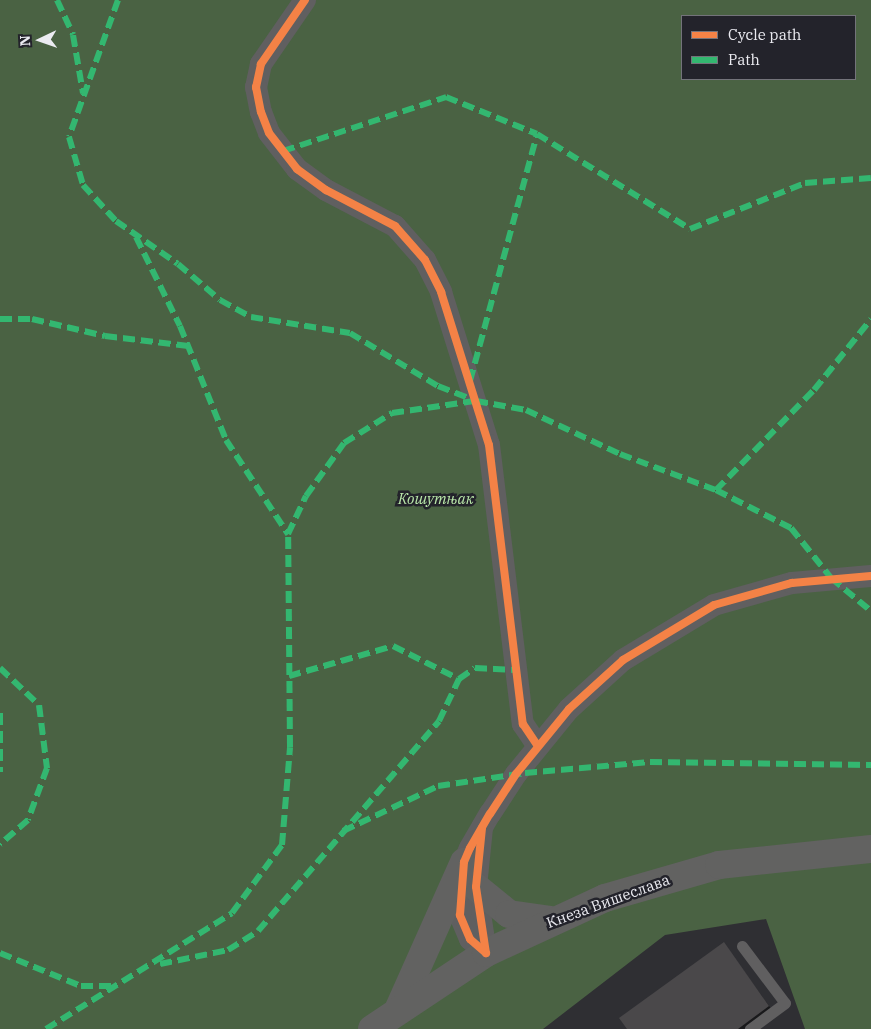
<!DOCTYPE html>
<meta charset="utf-8">
<style>
body{margin:0}
#map{position:relative;width:871px;height:1029px;overflow:hidden;background:#2f2f33;font-family:"IBM Plex Serif",serif}
div>[style]{position:absolute}
.forest>*{inset:0;background:#4a6243}
.shadow>*{inset:0;background:#0007}
.building>*{inset:0;background:#4a484a}
.service>*{height:11px;margin:-5.5px;padding:0 5.5px;transform-origin:5.5px;border-radius:5.5px;background:#605f60}
.minor>*{height:22px;margin:-11px;padding:0 11px;transform-origin:11px;border-radius:11px;background:#605f60}
.secondary>*{height:28px;margin:-14px;padding:0 14px;transform-origin:14px;border-radius:14px;background:#626261}
.quiet>*{height:6px;margin-top:-3px;transform-origin:0;background:repeating-linear-gradient(90deg,#33b770 0 12px,transparent 0 18px)}
.cycleway>*{height:8px;margin:-4px;padding:0 4px;transform-origin:4px;border-radius:4px;background:#f48246}
span{translate:-50% -50%;white-space:nowrap;text-align:center;line-height:1.15;-webkit-text-stroke:5px #23232b;paint-order:stroke}
.park-label{font-size:15px;color:#bae8aa;font-style:italic}
.street-label{font-size:15px;color:#ebebf1}
.legend{position:absolute;left:681px;top:15px;width:175px;height:65px;box-sizing:border-box;background:#23232b;border:1px solid #73737a;margin:0;padding:6px 9px;list-style:none;font-size:15px;color:#ebebf1}
.legend li{display:flex;align-items:center;gap:10px;height:25px}
.legend b{width:25px;border:1px solid #73737a}
.north{position:absolute;left:15px;top:15px;width:50px;height:50px;-webkit-text-stroke:4px #23232b;paint-order:stroke;rotate:267deg;font-size:14px;font-weight:700;line-height:20px;text-align:center;color:#ebebf1}
.north::after{content:'';display:block;margin:auto;width:18px;height:22px;background:#ebebf1;clip-path:polygon(50% 0,100% 100%,50% 72%,0 100%)}
</style>
<div id="map">
<div class="forest">
<i style="clip-path:polygon(evenodd,0 0,871px 0,871px 1029px,805px 1029px,766px 919px,665px 935px,543px 1029px,0 1029px,0 0,682px 16px,855px 16px,855px 79px,682px 79px,682px 16px)"></i>
</div>
<div class="shadow">
<i style="clip-path:polygon(727px 948px,772px 1010px,747px 1029px,629px 1029px)"></i>
</div>
<div class="building">
<i style="clip-path:polygon(724px 942px,769px 1006px,738px 1029px,627px 1029px,619px 1018px)"></i>
</div>
<div class="service">
<i style="left:742px;top:946px;width:71px;rotate:53deg"></i>
<i style="left:785px;top:1003px;width:44px;rotate:143.4deg"></i>
</div>
<div class="minor">
<i style="left:305px;top:0;width:78px;rotate:124.5deg"></i>
<i style="left:261px;top:64px;width:24px;rotate:102deg"></i>
<i style="left:256px;top:87px;width:25px;rotate:79deg"></i>
<i style="left:261px;top:112px;width:22px;rotate:69deg"></i>
<i style="left:269px;top:133px;width:46px;rotate:52.1deg"></i>
<i style="left:297px;top:169px;width:36px;rotate:36deg"></i>
<i style="left:326px;top:190px;width:78px;rotate:27.6deg"></i>
<i style="left:395px;top:226px;width:45px;rotate:48.6deg"></i>
<i style="left:425px;top:260px;width:36px;rotate:63deg"></i>
<i style="left:441px;top:292px;width:160px;rotate:72.6deg"></i>
<i style="left:489px;top:445px;width:281px;rotate:83.1deg"></i>
<i style="left:523px;top:724px;width:25px;rotate:56deg"></i>
<i style="left:482px;top:828px;width:59px;rotate:95.8deg"></i>
<i style="left:476px;top:887px;width:67px;rotate:81.4deg"></i>
<i style="left:486px;top:953px;width:21px;rotate:-139deg"></i>
<i style="left:470px;top:939px;width:26px;rotate:-113deg"></i>
<i style="left:460px;top:915px;width:53px;rotate:-85.7deg"></i>
<i style="left:464px;top:862px;width:15px;rotate:-67deg"></i>
<i style="left:470px;top:848px;width:39px;rotate:-60deg"></i>
<i style="left:490px;top:814px;width:48px;rotate:-57deg"></i>
<i style="left:516px;top:774px;width:84px;rotate:-50.8deg"></i>
<i style="left:569px;top:709px;width:73px;rotate:-42.2deg"></i>
<i style="left:623px;top:660px;width:106px;rotate:-31.1deg"></i>
<i style="left:714px;top:605px;width:81px;rotate:-15.8deg"></i>
<i style="left:792px;top:583px;width:79px;rotate:-5.1deg"></i>
</div>
<div class="secondary">
<i style="left:476px;top:887px;width:43px;rotate:39.3deg"></i>
<i style="left:509px;top:914px;width:41px;rotate:8.3deg"></i>
<i style="left:399px;top:1008px;width:160px;rotate:-66deg"></i>
<i style="left:372px;top:1029px;width:137px;rotate:-33.7deg"></i>
<i style="left:486px;top:953px;width:131px;rotate:-24.8deg"></i>
<i style="left:605px;top:898px;width:119px;rotate:-16.1deg"></i>
<i style="left:719px;top:865px;width:153px;rotate:-6deg"></i>
</div>
<div class="quiet">
<i style="left:57px;top:0;width:38px;rotate:65deg"></i>
<i style="left:73px;top:35px;width:59px;rotate:80.2deg"></i>
<i style="left:118px;top:0;width:145px;rotate:109.7deg"></i>
<i style="left:69px;top:137px;width:50px;rotate:73.7deg"></i>
<i style="left:83px;top:185px;width:49px;rotate:47.5deg"></i>
<i style="left:116px;top:221px;width:75px;rotate:34.7deg"></i>
<i style="left:178px;top:264px;width:55px;rotate:40.6deg"></i>
<i style="left:220px;top:300px;width:35px;rotate:29deg"></i>
<i style="left:251px;top:317px;width:100px;rotate:9.2deg"></i>
<i style="left:350px;top:333px;width:103px;rotate:31.1deg"></i>
<i style="left:438px;top:386px;width:41px;rotate:21.5deg"></i>
<i style="left:476px;top:401px;width:51px;rotate:10.2deg"></i>
<i style="left:526px;top:410px;width:104px;rotate:25.1deg"></i>
<i style="left:620px;top:454px;width:103px;rotate:20.6deg"></i>
<i style="left:716px;top:490px;width:84px;rotate:26.9deg"></i>
<i style="left:791px;top:528px;width:64px;rotate:51.3deg"></i>
<i style="left:831px;top:578px;width:52px;rotate:39.5deg"></i>
<i style="left:283px;top:151px;width:172px;rotate:-18.3deg"></i>
<i style="left:446px;top:97px;width:98px;rotate:22.1deg"></i>
<i style="left:537px;top:134px;width:180px;rotate:31.8deg"></i>
<i style="left:690px;top:229px;width:124px;rotate:-21.8deg"></i>
<i style="left:805px;top:183px;width:66px;rotate:-4.3deg"></i>
<i style="left:136px;top:237px;width:99px;rotate:63.7deg"></i>
<i style="left:180px;top:326px;width:123px;rotate:68deg"></i>
<i style="left:226px;top:440px;width:113px;rotate:56.6deg"></i>
<i style="left:0;top:319px;width:32px"></i>
<i style="left:32px;top:319px;width:75px;rotate:13.1deg"></i>
<i style="left:105px;top:336px;width:84px;rotate:6.9deg"></i>
<i style="left:470px;top:381px;width:256px;rotate:-74.8deg"></i>
<i style="left:716px;top:490px;width:140px;rotate:-45.6deg"></i>
<i style="left:814px;top:390px;width:91px;rotate:-51.2deg"></i>
<i style="left:0;top:668px;width:54px;rotate:43.5deg"></i>
<i style="left:39px;top:705px;width:64px;rotate:82.8deg"></i>
<i style="left:47px;top:768px;width:55px;rotate:110.1deg"></i>
<i style="left:28px;top:820px;width:37px;rotate:139deg"></i>
<i style="left:289px;top:676px;width:108px;rotate:-16.1deg"></i>
<i style="left:393px;top:646px;width:74px;rotate:26.6deg"></i>
<i style="left:0;top:713px;width:59px;rotate:90deg"></i>
<i style="left:343px;top:831px;width:105px;rotate:-25.3deg"></i>
<i style="left:438px;top:786px;width:88px;rotate:-8.5deg"></i>
<i style="left:525px;top:773px;width:125px;rotate:-5deg"></i>
<i style="left:650px;top:762px;width:221px;rotate:0.8deg"></i>
<i style="left:0;top:953px;width:87px;rotate:22.2deg"></i>
<i style="left:81px;top:986px;width:30px"></i>
<i style="left:160px;top:964px;width:69px;rotate:-11.6deg"></i>
<i style="left:228px;top:950px;width:36px;rotate:-32deg"></i>
<i style="left:258px;top:931px;width:277px;rotate:-49.2deg"></i>
<i style="left:439px;top:721px;width:47px;rotate:-64.5deg"></i>
<i style="left:459px;top:679px;width:19px;rotate:-35deg"></i>
<i style="left:475px;top:668px;width:40px;rotate:2.9deg"></i>
<i style="left:46px;top:1029px;width:219px;rotate:-31.9deg"></i>
<i style="left:232px;top:913px;width:84px;rotate:-53.7deg"></i>
<i style="left:282px;top:845px;width:98px;rotate:-85.3deg"></i>
<i style="left:290px;top:747px;width:213px;rotate:-90.5deg"></i>
<i style="left:288px;top:534px;width:42px;rotate:-64.7deg"></i>
<i style="left:306px;top:496px;width:65px;rotate:-54.4deg"></i>
<i style="left:344px;top:443px;width:57px;rotate:-32deg"></i>
<i style="left:392px;top:413px;width:83px;rotate:-8.3deg"></i>
</div>
<div class="cycleway">
<i style="left:305px;top:0;width:78px;rotate:124.5deg"></i>
<i style="left:261px;top:64px;width:24px;rotate:102deg"></i>
<i style="left:256px;top:87px;width:25px;rotate:79deg"></i>
<i style="left:261px;top:112px;width:22px;rotate:69deg"></i>
<i style="left:269px;top:133px;width:46px;rotate:52.1deg"></i>
<i style="left:297px;top:169px;width:36px;rotate:36deg"></i>
<i style="left:326px;top:190px;width:78px;rotate:27.6deg"></i>
<i style="left:395px;top:226px;width:45px;rotate:48.6deg"></i>
<i style="left:425px;top:260px;width:36px;rotate:63deg"></i>
<i style="left:441px;top:292px;width:160px;rotate:72.6deg"></i>
<i style="left:489px;top:445px;width:281px;rotate:83.1deg"></i>
<i style="left:523px;top:724px;width:25px;rotate:56deg"></i>
<i style="left:482px;top:828px;width:59px;rotate:95.8deg"></i>
<i style="left:476px;top:887px;width:67px;rotate:81.4deg"></i>
<i style="left:486px;top:953px;width:21px;rotate:-139deg"></i>
<i style="left:470px;top:939px;width:26px;rotate:-113deg"></i>
<i style="left:460px;top:915px;width:53px;rotate:-85.7deg"></i>
<i style="left:464px;top:862px;width:15px;rotate:-67deg"></i>
<i style="left:470px;top:848px;width:39px;rotate:-60deg"></i>
<i style="left:490px;top:814px;width:48px;rotate:-57deg"></i>
<i style="left:516px;top:774px;width:84px;rotate:-50.8deg"></i>
<i style="left:569px;top:709px;width:73px;rotate:-42.2deg"></i>
<i style="left:623px;top:660px;width:106px;rotate:-31.1deg"></i>
<i style="left:714px;top:605px;width:81px;rotate:-15.8deg"></i>
<i style="left:792px;top:583px;width:79px;rotate:-5.1deg"></i>
</div>
<div class="park-label">
<span style="left:436px;top:499px">Кошутњак</span>
</div>
<div class="street-label">
<span style="left:608px;top:901px;rotate:-20deg">Кнеза Вишеслава</span>
</div>
<ul class="legend">
<li><b style="height:6px;background:#f48246"></b>Cycle path</li>
<li><b style="height:6px;background:#33b770"></b>Path</li>
</ul>
<div class="north">N</div>
</div>
